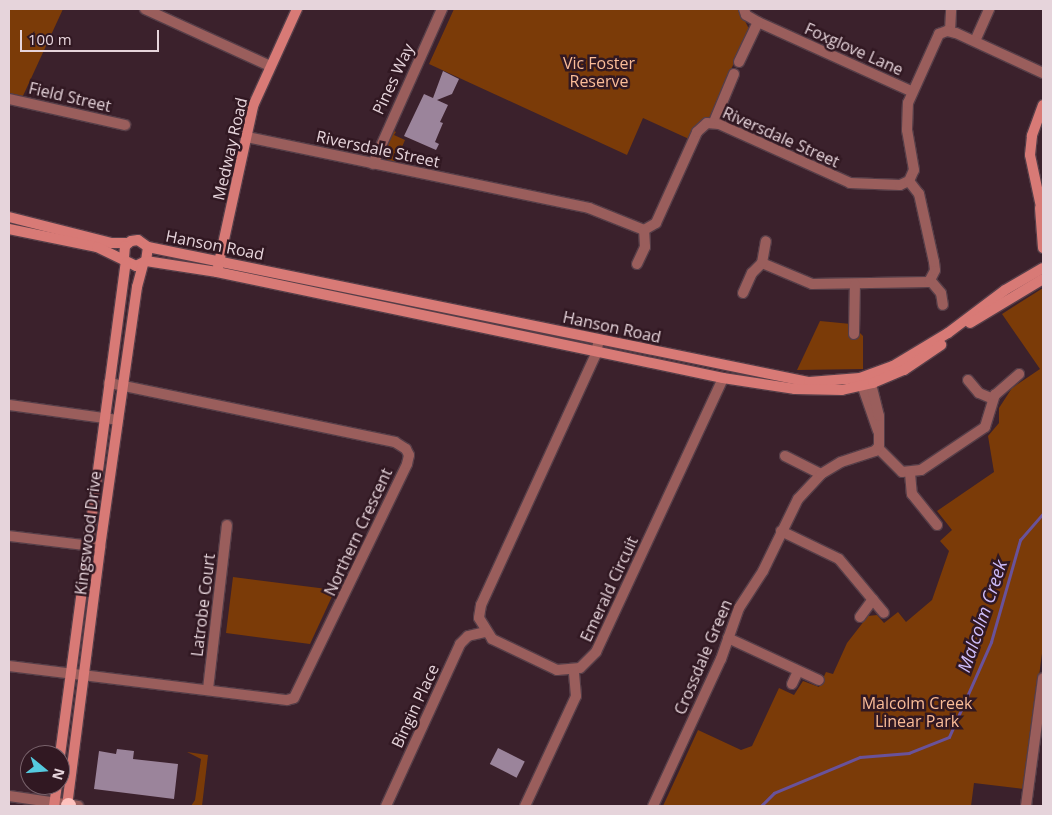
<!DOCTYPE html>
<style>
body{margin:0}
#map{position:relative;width:1052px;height:815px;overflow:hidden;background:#3b212c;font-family:"Open Sans",sans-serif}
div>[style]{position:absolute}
.green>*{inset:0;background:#7b3b08}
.stream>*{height:2.5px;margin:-1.25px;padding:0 1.25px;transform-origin:1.25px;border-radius:1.25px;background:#69529a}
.building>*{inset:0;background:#9b849b;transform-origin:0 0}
.roads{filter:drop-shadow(1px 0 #563e48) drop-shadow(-1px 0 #563e48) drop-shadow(0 1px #563e48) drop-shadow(0 -1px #563e48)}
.street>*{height:10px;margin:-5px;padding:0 5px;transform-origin:5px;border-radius:5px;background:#9a5e5c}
.secondary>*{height:10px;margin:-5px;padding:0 5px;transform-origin:5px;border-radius:5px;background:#d87a76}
.highway>*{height:15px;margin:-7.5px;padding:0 7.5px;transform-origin:7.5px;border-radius:7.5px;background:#fec2be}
span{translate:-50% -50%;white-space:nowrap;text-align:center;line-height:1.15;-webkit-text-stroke:5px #311822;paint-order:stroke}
.street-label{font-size:16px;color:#e6d4db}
.park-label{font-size:16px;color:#fabc98}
.water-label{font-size:18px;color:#cebdfb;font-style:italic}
.frame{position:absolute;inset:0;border:10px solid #e6d4db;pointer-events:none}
.north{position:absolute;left:20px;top:745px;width:50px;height:50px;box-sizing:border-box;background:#311822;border:1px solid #79636c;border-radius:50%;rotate:107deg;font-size:14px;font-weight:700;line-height:20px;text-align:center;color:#e6d4db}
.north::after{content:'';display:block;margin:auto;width:18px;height:22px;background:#55cadf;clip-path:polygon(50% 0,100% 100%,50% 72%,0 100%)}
.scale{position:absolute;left:20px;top:30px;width:139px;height:22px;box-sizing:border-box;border:2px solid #e6d4db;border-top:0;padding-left:6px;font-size:15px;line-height:18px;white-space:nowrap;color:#e6d4db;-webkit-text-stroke:4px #311822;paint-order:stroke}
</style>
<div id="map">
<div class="green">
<i style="clip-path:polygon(9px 9px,63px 9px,22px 98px,9px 94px)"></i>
<i style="clip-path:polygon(454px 9px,739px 9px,749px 29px,710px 117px,699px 122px,689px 139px,643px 118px,627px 155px,429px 64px)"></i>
<i style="clip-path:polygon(392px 130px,396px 132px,394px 135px,405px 140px,395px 163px,387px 160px,384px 151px)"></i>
<i style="clip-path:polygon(1043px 288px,1043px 646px,1024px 789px,974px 783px,971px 806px,663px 806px,698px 730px,741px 750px,752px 746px,779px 688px,794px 695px,803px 681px,819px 687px,826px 672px,833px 674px,847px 643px,868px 616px,877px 615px,884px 623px,898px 612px,906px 622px,932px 600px,949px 551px,940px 541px,952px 530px,937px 511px,994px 472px,988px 436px,999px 423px,999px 408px,1012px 388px,1040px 369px,1002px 314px)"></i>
<i style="clip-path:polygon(820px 321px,851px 324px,863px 336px,863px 369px,797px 370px)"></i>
<i style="clip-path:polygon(233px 577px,335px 590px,310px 644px,226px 633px)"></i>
<i style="clip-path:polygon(187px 752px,208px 755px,202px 806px,191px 806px,195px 800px,201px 759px)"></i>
</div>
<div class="stream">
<i style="left:761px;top:806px;width:18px;rotate:-45deg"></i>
<i style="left:774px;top:793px;width:93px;rotate:-22.7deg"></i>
<i style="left:860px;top:757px;width:49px;rotate:-4.7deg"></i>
<i style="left:909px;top:753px;width:43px;rotate:-21.8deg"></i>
<i style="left:949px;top:737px;width:104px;rotate:-66.1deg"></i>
<i style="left:991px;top:642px;width:106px;rotate:-74.1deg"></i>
<i style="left:1020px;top:540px;width:35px;rotate:-49deg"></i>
</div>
<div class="building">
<i style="clip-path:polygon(443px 71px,459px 79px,452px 94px,437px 100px,448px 105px,440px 122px,443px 123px,435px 142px,439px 144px,436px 150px,404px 136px,424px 94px,433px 98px)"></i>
<i style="left:498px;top:748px;width:30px;height:18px;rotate:27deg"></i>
<i style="clip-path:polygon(117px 749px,134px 751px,133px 759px,178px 764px,174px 799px,94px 789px,99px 751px,116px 754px)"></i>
</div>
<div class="roads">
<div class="street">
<i style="left:145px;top:9px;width:137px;rotate:24.5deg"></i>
<i style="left:744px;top:9px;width:6px;rotate:72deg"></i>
<i style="left:746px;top:15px;width:14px;rotate:30deg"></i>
<i style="left:758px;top:22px;width:168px;rotate:24.3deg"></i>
<i style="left:950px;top:31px;width:22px;rotate:-87deg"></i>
<i style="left:975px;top:41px;width:35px;rotate:-66deg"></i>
<i style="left:739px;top:62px;width:44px;rotate:-64.6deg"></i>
<i style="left:9px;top:99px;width:119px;rotate:12.6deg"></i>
<i style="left:714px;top:122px;width:52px;rotate:-67.4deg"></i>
<i style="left:247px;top:137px;width:349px;rotate:11.7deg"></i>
<i style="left:589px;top:208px;width:59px;rotate:21.8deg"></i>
<i style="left:644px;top:230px;width:14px;rotate:-30deg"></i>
<i style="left:656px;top:223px;width:100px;rotate:-65.7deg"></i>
<i style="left:697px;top:132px;width:13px;rotate:-42deg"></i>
<i style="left:707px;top:123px;width:12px;rotate:5deg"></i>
<i style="left:719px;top:124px;width:144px;rotate:24.2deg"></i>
<i style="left:850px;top:183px;width:50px;rotate:2.3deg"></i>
<i style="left:900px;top:185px;width:10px;rotate:-24deg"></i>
<i style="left:909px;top:181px;width:12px;rotate:-66deg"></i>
<i style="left:914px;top:170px;width:41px;rotate:-99.9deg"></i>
<i style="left:907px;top:130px;width:27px;rotate:-88deg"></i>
<i style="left:908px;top:103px;width:76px;rotate:-65.8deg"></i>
<i style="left:939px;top:34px;width:9px;rotate:-21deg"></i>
<i style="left:947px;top:31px;width:9px;rotate:13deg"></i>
<i style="left:956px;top:33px;width:96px;rotate:24.7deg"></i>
<i style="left:373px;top:164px;width:170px;rotate:-66deg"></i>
<i style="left:762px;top:263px;width:54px;rotate:22.8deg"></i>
<i style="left:812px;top:284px;width:117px;rotate:-1deg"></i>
<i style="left:929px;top:282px;width:13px;rotate:-63deg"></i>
<i style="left:935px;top:270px;width:8px;rotate:-97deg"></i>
<i style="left:934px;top:262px;width:70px;rotate:-102.4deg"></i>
<i style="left:919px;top:194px;width:16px;rotate:-128deg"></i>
<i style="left:637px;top:264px;width:19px;rotate:-65deg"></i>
<i style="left:645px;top:247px;width:17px;rotate:-93deg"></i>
<i style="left:930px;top:280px;width:17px;rotate:50deg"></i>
<i style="left:941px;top:293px;width:12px;rotate:81deg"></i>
<i style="left:743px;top:293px;width:22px;rotate:-66deg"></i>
<i style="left:752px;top:273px;width:14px;rotate:-45deg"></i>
<i style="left:762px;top:263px;width:22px;rotate:-80deg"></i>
<i style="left:854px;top:334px;width:50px;rotate:-88.9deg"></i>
<i style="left:599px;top:340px;width:16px;rotate:104deg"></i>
<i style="left:595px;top:356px;width:274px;rotate:114.6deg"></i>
<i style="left:481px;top:605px;width:13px;rotate:99deg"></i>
<i style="left:479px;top:618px;width:25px;rotate:58deg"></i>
<i style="left:492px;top:639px;width:72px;rotate:25.5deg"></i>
<i style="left:557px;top:670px;width:23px;rotate:-5deg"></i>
<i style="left:580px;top:668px;width:23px;rotate:-45deg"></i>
<i style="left:596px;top:652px;width:302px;rotate:-65.1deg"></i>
<i style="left:860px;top:379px;width:55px;rotate:70.9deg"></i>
<i style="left:968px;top:380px;width:17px;rotate:50deg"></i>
<i style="left:979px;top:393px;width:15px;rotate:23deg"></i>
<i style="left:9px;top:405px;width:110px;rotate:7.8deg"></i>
<i style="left:878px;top:448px;width:34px;rotate:45deg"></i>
<i style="left:902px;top:472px;width:19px;rotate:-6deg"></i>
<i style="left:921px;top:470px;width:77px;rotate:-33.9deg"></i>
<i style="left:985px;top:427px;width:34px;rotate:-73deg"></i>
<i style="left:995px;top:395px;width:32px;rotate:-41deg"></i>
<i style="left:785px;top:456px;width:40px;rotate:26.6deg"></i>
<i style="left:910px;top:473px;width:21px;rotate:85deg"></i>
<i style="left:912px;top:494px;width:40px;rotate:51deg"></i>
<i style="left:781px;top:531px;width:64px;rotate:25.8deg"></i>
<i style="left:839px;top:559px;width:70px;rotate:50.2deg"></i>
<i style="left:9px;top:536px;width:92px;rotate:6.9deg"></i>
<i style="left:860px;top:617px;width:22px;rotate:-54deg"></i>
<i style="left:728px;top:638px;width:100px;rotate:24.8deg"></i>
<i style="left:9px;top:666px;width:280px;rotate:7deg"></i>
<i style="left:287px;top:700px;width:7px;rotate:-16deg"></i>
<i style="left:294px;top:698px;width:260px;rotate:-64.2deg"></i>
<i style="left:407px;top:464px;width:9px;rotate:-77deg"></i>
<i style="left:409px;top:455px;width:7px;rotate:-117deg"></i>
<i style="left:406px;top:449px;width:13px;rotate:-148deg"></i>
<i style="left:395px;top:442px;width:292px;rotate:-168.3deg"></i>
<i style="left:792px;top:684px;width:14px;rotate:-65deg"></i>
<i style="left:208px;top:689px;width:165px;rotate:-83.4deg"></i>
<i style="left:9px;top:796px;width:70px;rotate:8.2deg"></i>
<i style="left:386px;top:806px;width:178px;rotate:-65.4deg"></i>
<i style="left:460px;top:644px;width:11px;rotate:-45deg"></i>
<i style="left:468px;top:636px;width:17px;rotate:-13deg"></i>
<i style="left:525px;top:806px;width:121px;rotate:-65.1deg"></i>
<i style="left:576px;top:696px;width:25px;rotate:-95deg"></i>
<i style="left:653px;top:806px;width:162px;rotate:-65.2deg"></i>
<i style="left:721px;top:659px;width:54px;rotate:-70.6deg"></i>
<i style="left:739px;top:608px;width:44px;rotate:-57deg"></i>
<i style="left:763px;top:571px;width:80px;rotate:-64.1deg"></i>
<i style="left:798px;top:499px;width:34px;rotate:-47deg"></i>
<i style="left:821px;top:474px;width:23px;rotate:-31deg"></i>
<i style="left:841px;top:462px;width:36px;rotate:-18deg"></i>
<i style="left:875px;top:451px;width:6px;rotate:-51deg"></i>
<i style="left:879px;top:446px;width:30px;rotate:-90deg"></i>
<i style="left:879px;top:416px;width:41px;rotate:-104deg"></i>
<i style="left:1026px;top:806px;width:129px;rotate:-82.4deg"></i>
</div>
<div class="secondary">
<i style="left:1043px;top:105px;width:33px;rotate:110deg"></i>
<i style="left:1032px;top:136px;width:19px;rotate:96deg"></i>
<i style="left:1030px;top:155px;width:62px;rotate:78deg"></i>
<i style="left:1040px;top:208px;width:40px;rotate:85.7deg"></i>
<i style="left:9px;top:217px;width:105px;rotate:14.3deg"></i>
<i style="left:111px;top:243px;width:17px"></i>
<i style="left:9px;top:229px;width:90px;rotate:11.6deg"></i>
<i style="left:97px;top:247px;width:43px;rotate:26deg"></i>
<i style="left:136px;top:266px;width:11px;rotate:-27deg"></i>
<i style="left:146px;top:261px;width:14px;rotate:-82deg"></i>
<i style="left:148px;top:247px;width:12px;rotate:-145deg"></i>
<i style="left:138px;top:240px;width:7px;rotate:172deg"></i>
<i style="left:131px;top:241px;width:8px;rotate:140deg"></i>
<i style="left:125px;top:246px;width:12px;rotate:95deg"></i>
<i style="left:148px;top:247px;width:675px;rotate:11.54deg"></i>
<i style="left:809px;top:382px;width:51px;rotate:-4.5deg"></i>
<i style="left:860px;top:378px;width:35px;rotate:-20deg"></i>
<i style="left:893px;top:366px;width:64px;rotate:-31deg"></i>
<i style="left:948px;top:333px;width:71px;rotate:-37deg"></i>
<i style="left:1005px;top:290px;width:44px;rotate:-30.1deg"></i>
<i style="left:146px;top:261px;width:72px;rotate:8.8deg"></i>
<i style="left:217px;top:272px;width:517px;rotate:11.83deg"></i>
<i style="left:723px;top:378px;width:73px;rotate:8.7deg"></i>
<i style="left:795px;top:389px;width:47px;rotate:1.2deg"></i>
<i style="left:842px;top:390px;width:32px;rotate:-13deg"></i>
<i style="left:873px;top:383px;width:34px;rotate:-23deg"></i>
<i style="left:904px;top:370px;width:45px;rotate:-34deg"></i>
<i style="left:218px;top:267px;width:165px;rotate:-77.7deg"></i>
<i style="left:253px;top:106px;width:107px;rotate:-65.6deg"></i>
<i style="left:970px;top:323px;width:85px;rotate:-31.1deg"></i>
<i style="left:60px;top:755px;width:497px;rotate:-82.4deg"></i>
<i style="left:54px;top:806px;width:21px;rotate:-82deg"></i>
<i style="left:67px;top:806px;width:261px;rotate:-82.7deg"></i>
<i style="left:100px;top:547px;width:263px;rotate:-81.9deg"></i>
<i style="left:137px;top:287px;width:24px;rotate:-75deg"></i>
</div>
<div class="highway">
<i style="left:68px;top:805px;width:1px;rotate:90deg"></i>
</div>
</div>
<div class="street-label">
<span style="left:854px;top:49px;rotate:24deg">Foxglove Lane</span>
<span style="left:393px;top:79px;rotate:-65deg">Pines Way</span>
<span style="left:70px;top:97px;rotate:13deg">Field Street</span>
<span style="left:781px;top:137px;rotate:24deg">Riversdale Street</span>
<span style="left:230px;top:149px;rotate:-77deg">Medway Road</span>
<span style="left:378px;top:149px;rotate:12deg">Riversdale Street</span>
<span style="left:215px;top:245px;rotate:11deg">Hanson Road</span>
<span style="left:612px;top:327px;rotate:12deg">Hanson Road</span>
<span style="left:358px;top:532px;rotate:-65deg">Northern Crescent</span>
<span style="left:88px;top:533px;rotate:-83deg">Kingswood Drive</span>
<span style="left:609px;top:589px;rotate:-65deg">Emerald Circuit</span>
<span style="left:203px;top:605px;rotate:-83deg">Latrobe Court</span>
<span style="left:703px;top:657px;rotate:-67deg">Crossdale Green</span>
<span style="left:415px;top:706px;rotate:-65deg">Bingin Place</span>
</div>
<div class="park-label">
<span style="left:599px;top:72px">Vic Foster<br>Reserve</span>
<span style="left:917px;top:712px">Malcolm Creek<br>Linear Park</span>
</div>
<div class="water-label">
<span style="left:982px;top:616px;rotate:-71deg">Malcolm Creek</span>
</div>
<div class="frame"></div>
<div class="north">N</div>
<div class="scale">100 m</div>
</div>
